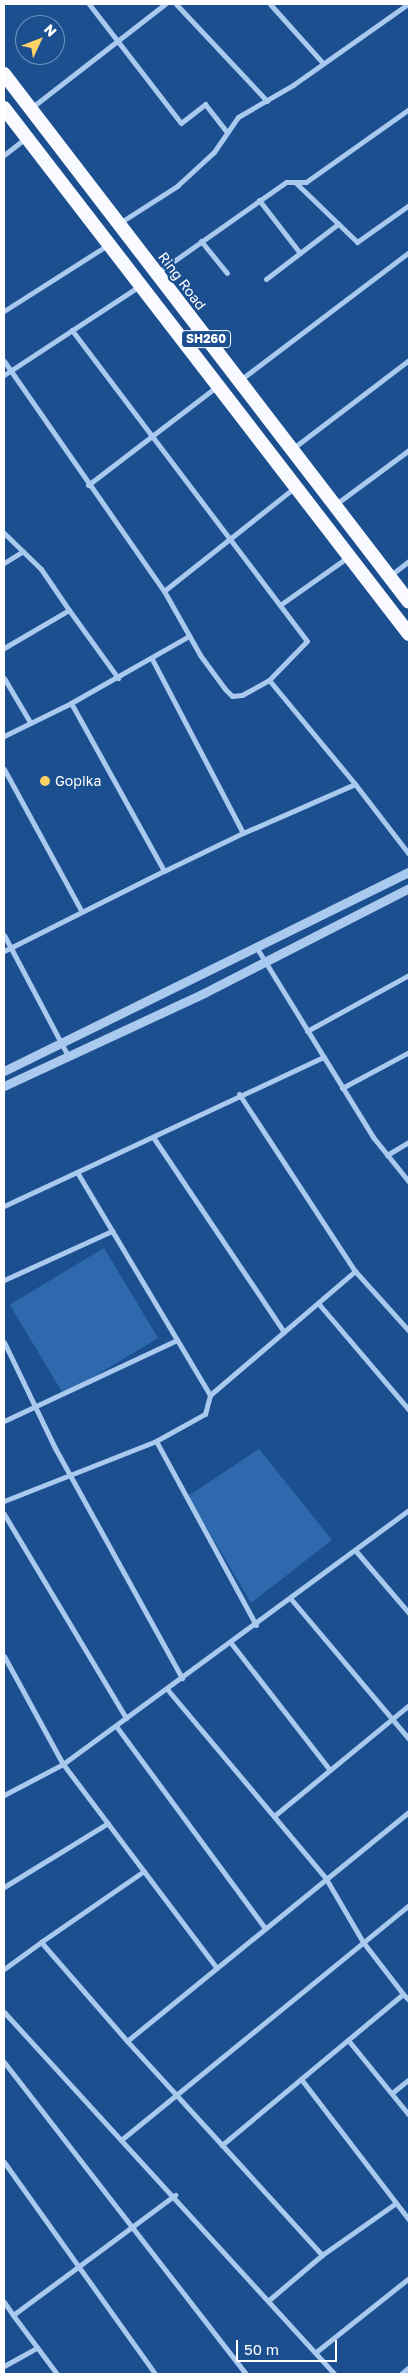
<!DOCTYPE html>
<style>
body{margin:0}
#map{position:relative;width:413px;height:2378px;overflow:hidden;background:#1b4f8f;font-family:"Golos Text",sans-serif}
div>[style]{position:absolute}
.green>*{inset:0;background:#2e69ad;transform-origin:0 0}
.minor>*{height:5px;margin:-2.5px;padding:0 2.5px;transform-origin:2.5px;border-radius:2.5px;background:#a9c9ee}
.tertiary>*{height:9px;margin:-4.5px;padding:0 4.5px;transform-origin:4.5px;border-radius:4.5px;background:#a9c9ee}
.trunk>*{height:14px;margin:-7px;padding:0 7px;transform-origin:7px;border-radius:7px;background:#f8faff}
.dots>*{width:14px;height:14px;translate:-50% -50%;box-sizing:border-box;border:2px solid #1b4f8f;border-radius:50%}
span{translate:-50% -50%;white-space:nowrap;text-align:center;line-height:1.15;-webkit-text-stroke:4.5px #1b4f8f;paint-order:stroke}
.shield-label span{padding:1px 4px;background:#1b4f8f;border:1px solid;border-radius:4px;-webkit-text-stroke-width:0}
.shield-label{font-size:12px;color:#fff;font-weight:700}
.street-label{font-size:14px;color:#fff}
.poi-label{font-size:14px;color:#fff}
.left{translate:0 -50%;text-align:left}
.frame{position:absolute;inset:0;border:5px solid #fff;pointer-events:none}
.north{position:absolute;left:15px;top:15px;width:50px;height:50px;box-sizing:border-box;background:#1b4f8f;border:1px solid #7695bc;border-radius:50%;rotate:47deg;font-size:14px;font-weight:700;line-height:20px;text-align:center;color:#fff}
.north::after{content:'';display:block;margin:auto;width:18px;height:22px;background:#ffd166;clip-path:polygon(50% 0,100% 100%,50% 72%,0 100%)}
.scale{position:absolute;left:236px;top:2340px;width:101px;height:22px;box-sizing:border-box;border:2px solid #fff;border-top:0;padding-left:6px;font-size:15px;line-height:18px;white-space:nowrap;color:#fff;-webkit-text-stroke:4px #1b4f8f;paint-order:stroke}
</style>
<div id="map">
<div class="green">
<i style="left:104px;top:1248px;width:105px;height:110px;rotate:59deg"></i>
<i style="clip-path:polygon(259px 1449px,332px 1540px,251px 1603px,188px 1496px)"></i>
</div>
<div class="minor">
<i style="left:89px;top:4px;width:150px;rotate:52.3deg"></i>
<i style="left:181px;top:123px;width:31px;rotate:-38deg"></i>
<i style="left:205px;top:104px;width:36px;rotate:52deg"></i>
<i style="left:176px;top:4px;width:133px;rotate:46.8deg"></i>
<i style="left:270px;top:4px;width:79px;rotate:48.1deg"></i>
<i style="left:31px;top:108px;width:170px;rotate:-37.8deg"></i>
<i style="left:4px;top:155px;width:28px;rotate:-38deg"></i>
<i style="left:296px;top:183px;width:85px;rotate:44deg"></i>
<i style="left:357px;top:242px;width:64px;rotate:-35.4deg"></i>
<i style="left:259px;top:200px;width:67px;rotate:52.3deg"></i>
<i style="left:121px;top:222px;width:67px;rotate:-32.7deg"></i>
<i style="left:177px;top:186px;width:50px;rotate:-42.6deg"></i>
<i style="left:214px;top:152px;width:42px;rotate:-55.6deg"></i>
<i style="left:238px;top:117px;width:64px;rotate:-30.2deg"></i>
<i style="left:293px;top:85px;width:141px;rotate:-35.2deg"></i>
<i style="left:201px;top:241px;width:41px;rotate:50.9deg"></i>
<i style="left:157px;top:273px;width:158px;rotate:-35.2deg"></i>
<i style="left:286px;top:182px;width:20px"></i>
<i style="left:306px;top:182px;width:126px;rotate:-35.3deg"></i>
<i style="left:266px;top:279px;width:91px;rotate:-37.4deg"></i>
<i style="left:4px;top:311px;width:121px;rotate:-32.5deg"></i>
<i style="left:4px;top:361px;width:280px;rotate:55.2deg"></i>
<i style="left:164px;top:591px;width:73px;rotate:60.6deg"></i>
<i style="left:200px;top:655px;width:42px;rotate:53.7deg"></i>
<i style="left:225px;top:689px;width:10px;rotate:45deg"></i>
<i style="left:232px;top:696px;width:10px;rotate:-6deg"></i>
<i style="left:242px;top:695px;width:31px;rotate:-29deg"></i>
<i style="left:269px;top:680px;width:54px;rotate:-45.7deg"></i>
<i style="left:307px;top:641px;width:390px;rotate:-127.1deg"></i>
<i style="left:4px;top:375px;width:160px;rotate:-33.3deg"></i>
<i style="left:240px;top:380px;width:212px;rotate:-37.1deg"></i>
<i style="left:292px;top:449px;width:147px;rotate:-37.3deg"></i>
<i style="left:88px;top:485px;width:160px;rotate:-37.4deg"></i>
<i style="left:336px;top:504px;width:91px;rotate:-36.5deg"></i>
<i style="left:4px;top:533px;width:52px;rotate:44.2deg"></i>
<i style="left:41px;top:569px;width:50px;rotate:55.7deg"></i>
<i style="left:4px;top:563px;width:22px;rotate:-32deg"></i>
<i style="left:391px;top:575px;width:23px;rotate:-38deg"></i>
<i style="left:164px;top:591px;width:166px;rotate:-38.4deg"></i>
<i style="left:280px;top:605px;width:83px;rotate:-35.2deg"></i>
<i style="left:4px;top:648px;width:75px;rotate:-30.3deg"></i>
<i style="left:69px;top:610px;width:84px;rotate:54.2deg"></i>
<i style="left:4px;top:678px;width:51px;rotate:59.4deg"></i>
<i style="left:269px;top:680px;width:135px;rotate:50.4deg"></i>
<i style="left:71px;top:703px;width:192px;rotate:61deg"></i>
<i style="left:164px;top:871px;width:88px;rotate:-25.7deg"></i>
<i style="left:243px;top:833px;width:196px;rotate:-117.6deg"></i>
<i style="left:4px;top:736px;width:75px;rotate:-26.2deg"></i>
<i style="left:71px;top:703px;width:136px;rotate:-29.6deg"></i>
<i style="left:4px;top:769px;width:161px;rotate:61.4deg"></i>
<i style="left:243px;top:833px;width:122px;rotate:-23.6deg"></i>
<i style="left:355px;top:784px;width:88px;rotate:52.4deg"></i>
<i style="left:4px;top:935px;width:137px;rotate:62.1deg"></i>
<i style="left:258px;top:950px;width:220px;rotate:58.4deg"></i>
<i style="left:373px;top:1137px;width:58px;rotate:51.3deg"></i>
<i style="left:4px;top:951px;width:179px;rotate:-26.6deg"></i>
<i style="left:307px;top:1031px;width:116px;rotate:-28.8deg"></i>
<i style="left:342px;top:1088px;width:76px;rotate:-28.2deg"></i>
<i style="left:239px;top:1094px;width:212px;rotate:56.8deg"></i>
<i style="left:355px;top:1271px;width:81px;rotate:48deg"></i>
<i style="left:153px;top:1137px;width:235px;rotate:56.1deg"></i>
<i style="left:387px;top:1155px;width:26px;rotate:-31deg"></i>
<i style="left:77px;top:1172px;width:260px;rotate:59.2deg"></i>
<i style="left:4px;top:1206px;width:353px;rotate:-25deg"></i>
<i style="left:4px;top:1280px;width:119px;rotate:-24.4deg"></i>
<i style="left:318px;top:1303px;width:140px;rotate:49.6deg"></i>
<i style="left:4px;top:1342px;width:118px;rotate:64.3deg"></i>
<i style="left:55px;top:1448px;width:263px;rotate:61.1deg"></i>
<i style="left:4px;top:1421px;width:191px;rotate:-25.1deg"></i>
<i style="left:4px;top:1501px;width:163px;rotate:-21.5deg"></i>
<i style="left:4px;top:1514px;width:238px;rotate:59.1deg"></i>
<i style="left:355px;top:1550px;width:83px;rotate:49.4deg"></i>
<i style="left:291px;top:1599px;width:183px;rotate:49.9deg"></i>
<i style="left:256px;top:1625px;width:209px;rotate:-118.5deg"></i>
<i style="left:156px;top:1441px;width:56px;rotate:-28.9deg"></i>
<i style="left:205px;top:1414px;width:20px;rotate:-75deg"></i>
<i style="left:210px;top:1395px;width:191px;rotate:-40.5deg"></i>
<i style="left:231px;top:1643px;width:161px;rotate:52.1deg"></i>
<i style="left:4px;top:1656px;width:123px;rotate:61.4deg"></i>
<i style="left:63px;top:1764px;width:429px;rotate:-36.3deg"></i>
<i style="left:167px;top:1689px;width:246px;rotate:50deg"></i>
<i style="left:325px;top:1877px;width:75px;rotate:59.7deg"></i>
<i style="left:363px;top:1942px;width:66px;rotate:52.4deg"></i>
<i style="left:403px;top:1994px;width:236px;rotate:140.2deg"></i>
<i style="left:222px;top:2145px;width:149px;rotate:47.7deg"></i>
<i style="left:322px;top:2255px;width:70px;rotate:139.7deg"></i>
<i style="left:116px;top:1726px;width:250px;rotate:53.6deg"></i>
<i style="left:4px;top:1795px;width:67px;rotate:-27.7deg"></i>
<i style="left:63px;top:1764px;width:254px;rotate:53deg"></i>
<i style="left:274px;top:1816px;width:175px;rotate:-39.4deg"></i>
<i style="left:4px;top:1887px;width:122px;rotate:-31.6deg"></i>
<i style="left:41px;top:1942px;width:125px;rotate:-34.6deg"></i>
<i style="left:4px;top:1969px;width:46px;rotate:-36.1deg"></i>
<i style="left:41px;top:1942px;width:131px;rotate:49deg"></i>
<i style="left:403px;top:1994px;width:8px;rotate:45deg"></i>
<i style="left:4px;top:2012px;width:491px;rotate:47.6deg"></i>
<i style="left:348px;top:2040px;width:97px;rotate:50.9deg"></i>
<i style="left:4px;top:2062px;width:395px;rotate:52.2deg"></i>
<i style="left:301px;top:2079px;width:178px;rotate:52.5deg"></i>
<i style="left:392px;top:2093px;width:22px;rotate:-39deg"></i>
<i style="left:121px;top:2140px;width:372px;rotate:-39.2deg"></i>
<i style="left:222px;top:2145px;width:141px;rotate:-132.4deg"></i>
<i style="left:127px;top:2041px;width:363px;rotate:-39.1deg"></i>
<i style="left:4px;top:2162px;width:260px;rotate:54.5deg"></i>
<i style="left:322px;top:2255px;width:90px;rotate:-35.1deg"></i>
<i style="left:4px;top:2302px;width:16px;rotate:55deg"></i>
<i style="left:316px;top:2352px;width:119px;rotate:-38.5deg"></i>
<i style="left:4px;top:2366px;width:38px;rotate:-29deg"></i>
<i style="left:57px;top:2374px;width:74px;rotate:-126.7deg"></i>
<i style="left:13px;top:2315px;width:202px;rotate:-36.5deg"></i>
<i style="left:401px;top:2374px;width:11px;rotate:-41deg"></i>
</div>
<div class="tertiary">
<i style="left:4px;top:1071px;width:451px;rotate:-26.2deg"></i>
<i style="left:4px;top:1086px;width:221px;rotate:-24.9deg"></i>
<i style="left:204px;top:993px;width:230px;rotate:-27.1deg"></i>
</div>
<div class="trunk">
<i style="left:4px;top:74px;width:665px;rotate:52.51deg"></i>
<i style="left:4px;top:108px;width:664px;rotate:52.41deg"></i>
</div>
<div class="dots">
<i style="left:45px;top:781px;background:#ffd166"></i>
</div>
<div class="shield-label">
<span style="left:206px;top:339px">SH260</span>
</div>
<div class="street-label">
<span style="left:182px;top:281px;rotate:53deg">Ring Road</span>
</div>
<div class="poi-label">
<span class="left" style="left:55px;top:781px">Gopika</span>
</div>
<div class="frame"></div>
<div class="north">N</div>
<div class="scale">50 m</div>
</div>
